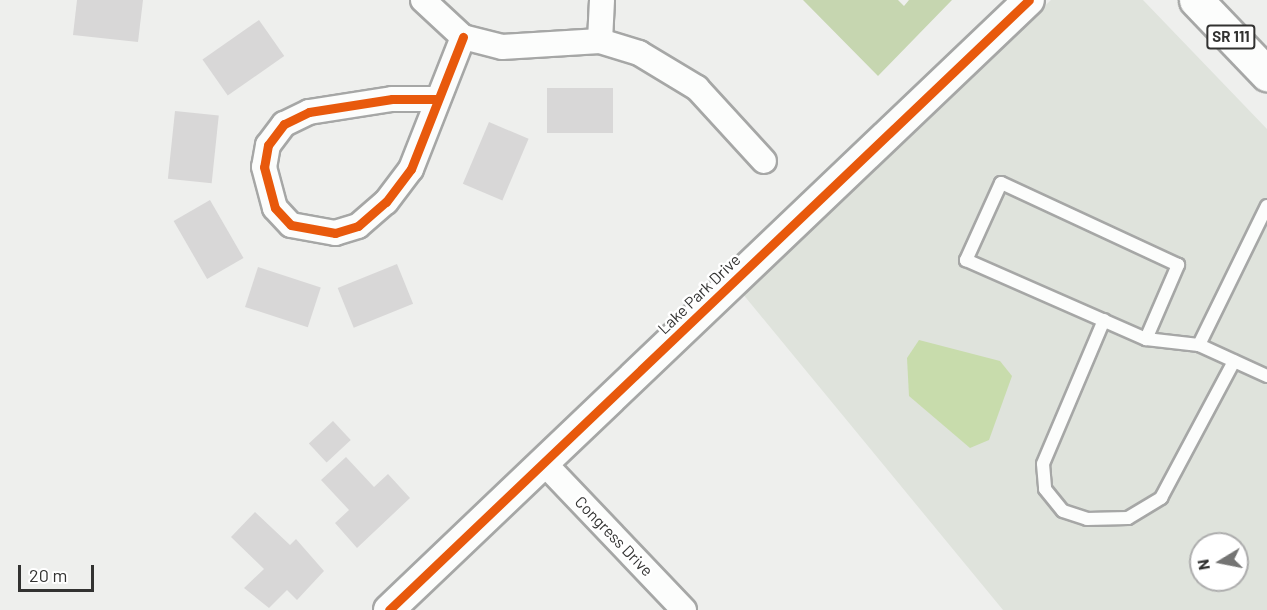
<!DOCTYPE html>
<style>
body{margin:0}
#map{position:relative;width:1267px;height:610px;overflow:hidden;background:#eeefed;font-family:Barlow,sans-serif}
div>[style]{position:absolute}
.built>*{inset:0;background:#dfe3dc}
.forest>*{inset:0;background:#c6d6b0}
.water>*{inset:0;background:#c8dcac}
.building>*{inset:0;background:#d8d7d7;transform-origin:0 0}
.roads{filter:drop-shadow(2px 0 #a6a7a6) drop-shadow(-2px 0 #a6a7a6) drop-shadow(0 2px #a6a7a6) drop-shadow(0 -2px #a6a7a6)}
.service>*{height:12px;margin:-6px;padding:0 6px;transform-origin:6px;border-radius:6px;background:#fcfdfc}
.minor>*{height:24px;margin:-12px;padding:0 12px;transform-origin:12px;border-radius:12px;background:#fcfdfc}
.tertiary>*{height:30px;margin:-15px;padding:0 15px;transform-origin:15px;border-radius:15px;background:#fcfdfc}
.primary>*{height:33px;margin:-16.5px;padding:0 16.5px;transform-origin:16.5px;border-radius:16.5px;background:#fcfdfc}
.cycleway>*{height:9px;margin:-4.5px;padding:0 4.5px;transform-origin:4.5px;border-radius:4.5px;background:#e8590c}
span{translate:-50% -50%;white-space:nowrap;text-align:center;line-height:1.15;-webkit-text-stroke:5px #fff;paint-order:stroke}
.shield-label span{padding:2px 4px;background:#fff;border:2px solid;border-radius:4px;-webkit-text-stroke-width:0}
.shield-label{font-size:15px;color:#323231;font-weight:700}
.street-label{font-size:16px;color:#323231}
.north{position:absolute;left:1189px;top:532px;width:60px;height:60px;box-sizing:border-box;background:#fff;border:2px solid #adadad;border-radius:50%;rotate:260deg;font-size:16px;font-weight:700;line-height:24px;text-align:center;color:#323231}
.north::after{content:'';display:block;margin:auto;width:21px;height:27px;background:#747473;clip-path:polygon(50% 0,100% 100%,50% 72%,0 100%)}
.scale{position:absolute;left:18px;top:565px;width:76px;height:27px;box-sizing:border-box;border:3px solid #323231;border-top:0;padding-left:8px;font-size:18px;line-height:21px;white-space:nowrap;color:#323231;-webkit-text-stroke:4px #fff;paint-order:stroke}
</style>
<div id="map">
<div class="built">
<i style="clip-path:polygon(evenodd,1051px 0,1143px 0,1267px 129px,1267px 610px,1003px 610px,742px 293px,1051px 0,1201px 544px,1237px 544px,1237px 580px,1201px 580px,1201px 544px)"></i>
</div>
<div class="forest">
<i style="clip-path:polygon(803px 0,898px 0,904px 6px,909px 0,952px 0,878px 76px)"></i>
</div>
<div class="water">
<i style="clip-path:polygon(919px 340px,1000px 361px,1012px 376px,989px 440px,970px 448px,909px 396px,907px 358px)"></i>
</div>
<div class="building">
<i style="clip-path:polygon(77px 0,143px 0,138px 42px,73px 35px)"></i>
<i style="left:259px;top:20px;width:44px;height:69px;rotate:55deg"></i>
<i style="left:547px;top:88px;width:66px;height:45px"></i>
<i style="left:175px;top:111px;width:44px;height:68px;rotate:6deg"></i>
<i style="left:489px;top:122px;width:43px;height:67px;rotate:23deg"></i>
<i style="left:210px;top:200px;width:67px;height:42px;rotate:60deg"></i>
<i style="left:397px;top:264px;width:43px;height:64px;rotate:68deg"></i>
<i style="left:258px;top:267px;width:66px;height:42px;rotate:18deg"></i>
<i style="left:333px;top:421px;width:26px;height:33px;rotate:47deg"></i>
<i style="clip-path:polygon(346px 457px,374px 487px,388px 474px,410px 498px,357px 548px,335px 523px,349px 510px,321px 480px)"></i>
<i style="clip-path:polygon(255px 512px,290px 545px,296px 539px,324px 571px,297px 600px,287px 590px,269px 608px,244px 588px,264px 569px,231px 537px)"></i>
</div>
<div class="roads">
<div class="service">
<i style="left:1267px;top:206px;width:155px;rotate:116.1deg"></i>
<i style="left:1199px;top:345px;width:75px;rotate:24.5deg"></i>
<i style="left:1104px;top:320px;width:156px;rotate:113deg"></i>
<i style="left:1043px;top:464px;width:25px;rotate:85deg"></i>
<i style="left:1045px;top:489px;width:28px;rotate:51deg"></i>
<i style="left:1063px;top:511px;width:25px;rotate:18deg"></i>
<i style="left:1087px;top:519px;width:41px;rotate:-1.4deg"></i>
<i style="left:1128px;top:518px;width:39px;rotate:-31deg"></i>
<i style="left:1161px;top:498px;width:155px;rotate:-61.9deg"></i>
<i style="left:1146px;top:339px;width:81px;rotate:-66.6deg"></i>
<i style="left:1178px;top:265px;width:195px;rotate:-155.1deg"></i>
<i style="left:1001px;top:183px;width:85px;rotate:114.4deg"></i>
<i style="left:966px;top:260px;width:197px;rotate:23.7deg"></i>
<i style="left:1146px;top:339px;width:53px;rotate:6.5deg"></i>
</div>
<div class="minor">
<i style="left:423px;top:0;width:54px;rotate:42.8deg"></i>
<i style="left:463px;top:37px;width:40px;rotate:14.4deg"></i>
<i style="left:502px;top:47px;width:98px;rotate:-3.5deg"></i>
<i style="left:600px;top:41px;width:41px;rotate:17.1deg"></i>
<i style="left:639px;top:53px;width:68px;rotate:31.1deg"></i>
<i style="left:697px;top:88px;width:99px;rotate:47.5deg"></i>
<i style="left:600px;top:41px;width:41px;rotate:-87.2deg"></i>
<i style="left:437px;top:99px;width:45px;rotate:180deg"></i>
<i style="left:392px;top:99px;width:84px;rotate:171.1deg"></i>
<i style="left:309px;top:112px;width:28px;rotate:154deg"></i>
<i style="left:284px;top:124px;width:26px;rotate:127deg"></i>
<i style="left:268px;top:145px;width:22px;rotate:100deg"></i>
<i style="left:264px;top:167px;width:42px;rotate:75deg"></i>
<i style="left:275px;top:208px;width:23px;rotate:47deg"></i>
<i style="left:291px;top:225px;width:45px;rotate:10.3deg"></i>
<i style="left:335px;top:233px;width:24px;rotate:-17deg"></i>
<i style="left:358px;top:226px;width:37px;rotate:-41deg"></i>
<i style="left:386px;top:202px;width:41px;rotate:-52.9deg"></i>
<i style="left:411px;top:169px;width:142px;rotate:-68.5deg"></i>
<i style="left:544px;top:463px;width:203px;rotate:46.4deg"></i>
</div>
<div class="tertiary">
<i style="left:389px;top:610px;width:884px;rotate:-43.63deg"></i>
</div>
<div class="primary">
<i style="left:1196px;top:0;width:103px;rotate:46.2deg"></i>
</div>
</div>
<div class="cycleway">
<i style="left:437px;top:99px;width:45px;rotate:180deg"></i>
<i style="left:392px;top:99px;width:84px;rotate:171.1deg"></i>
<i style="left:309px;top:112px;width:28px;rotate:154deg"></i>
<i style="left:284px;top:124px;width:26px;rotate:127deg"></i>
<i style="left:268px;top:145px;width:22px;rotate:100deg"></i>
<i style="left:264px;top:167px;width:42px;rotate:75deg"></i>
<i style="left:275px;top:208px;width:23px;rotate:47deg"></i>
<i style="left:291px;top:225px;width:45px;rotate:10.3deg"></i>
<i style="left:335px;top:233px;width:24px;rotate:-17deg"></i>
<i style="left:358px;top:226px;width:37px;rotate:-41deg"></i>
<i style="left:386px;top:202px;width:41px;rotate:-52.9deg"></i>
<i style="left:411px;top:169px;width:142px;rotate:-68.5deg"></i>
<i style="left:389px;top:610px;width:884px;rotate:-43.63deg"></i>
</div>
<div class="shield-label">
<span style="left:1231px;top:37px">SR 111</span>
</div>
<div class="street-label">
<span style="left:699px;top:294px;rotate:-44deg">Lake Park Drive</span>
<span style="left:614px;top:536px;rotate:46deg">Congress Drive</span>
</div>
<div class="north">N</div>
<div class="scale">20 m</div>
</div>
